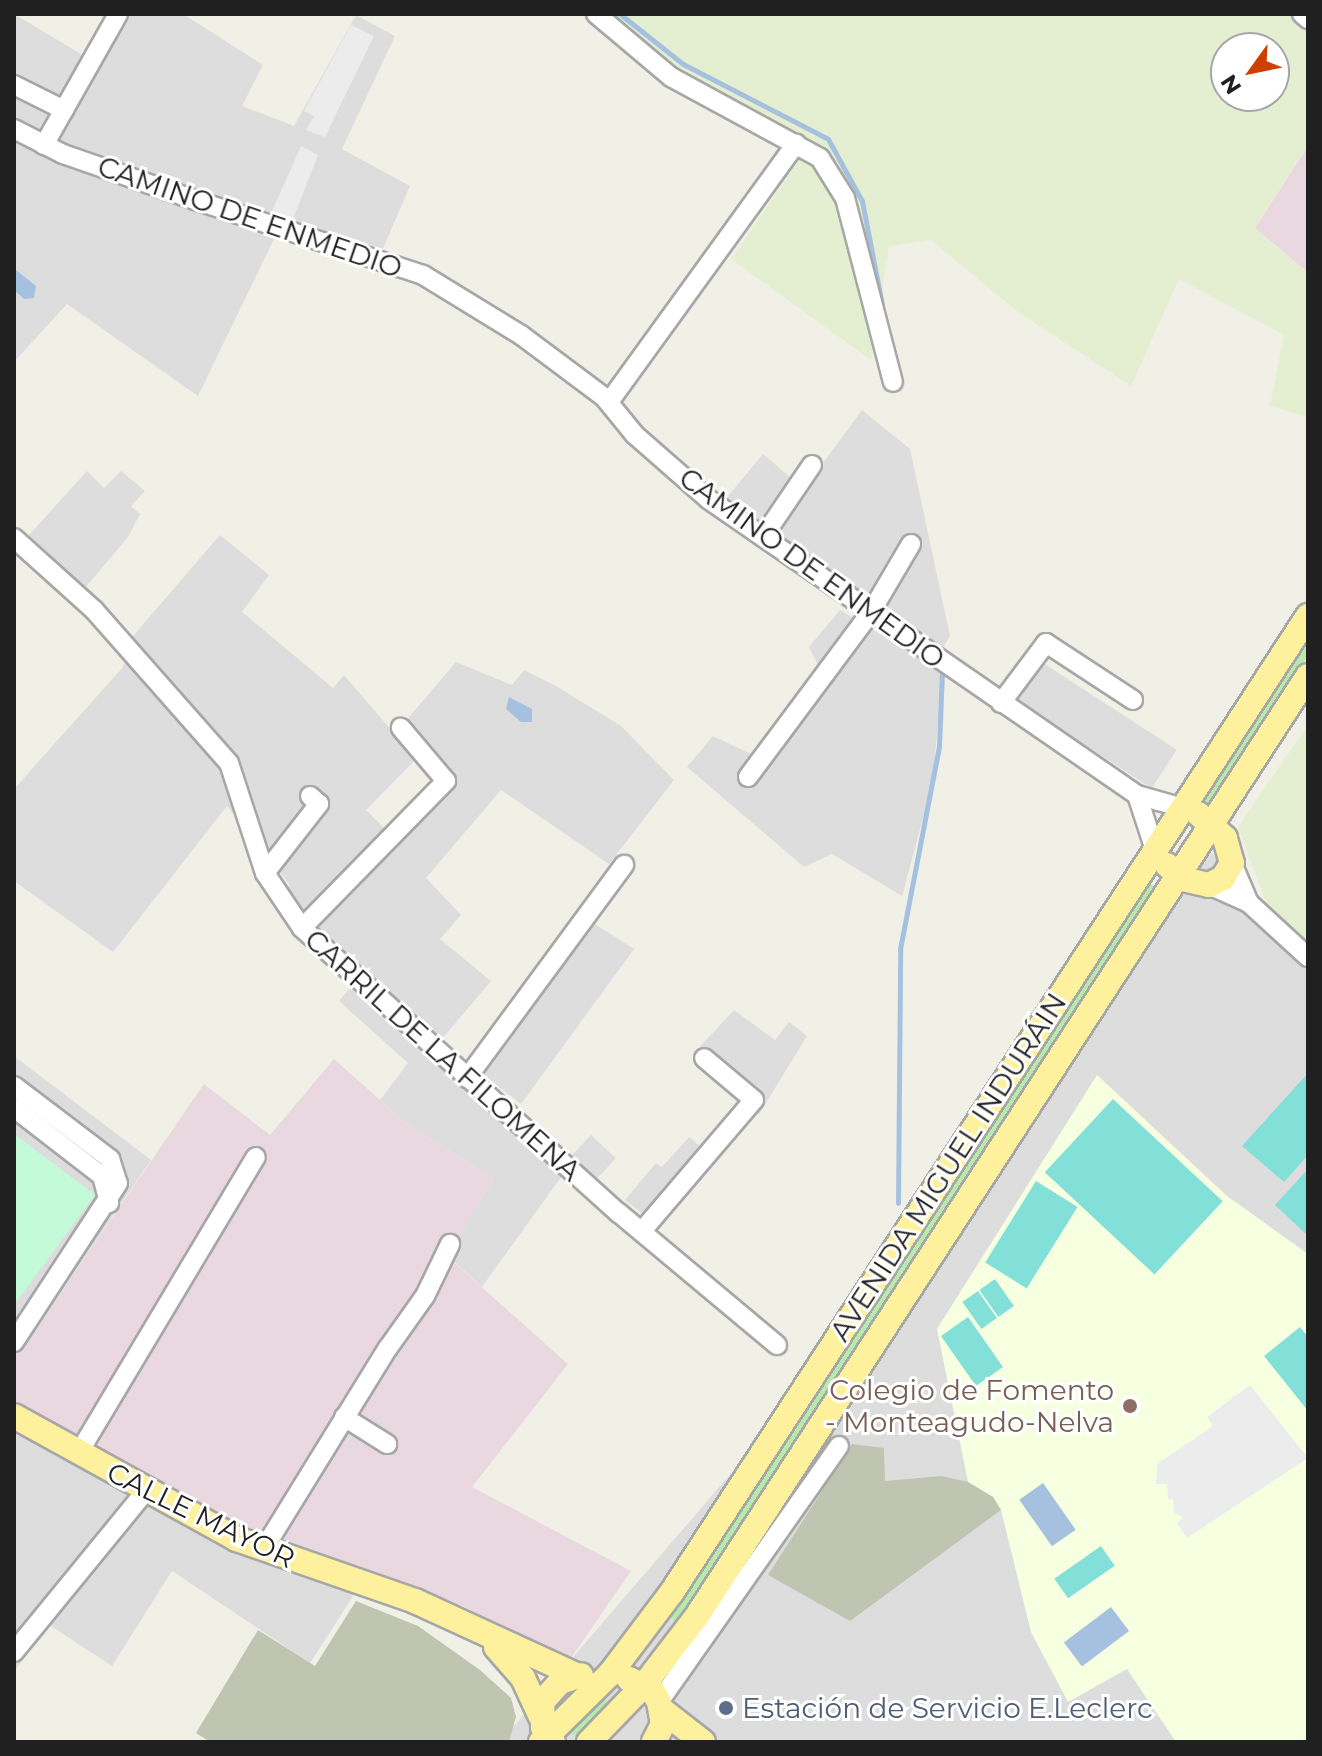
<!DOCTYPE html>
<meta charset="utf-8">
<style>
body{margin:0}
#map{position:relative;width:1322px;height:1756px;overflow:hidden;background:#f0f0e6;font-family:Montserrat,sans-serif}
div>[style]{position:absolute}
.residential>*{inset:0;background:#dedddd;transform-origin:0 0}
.industrial>*{inset:0;background:#ead8e1}
.education>*{inset:0;background:#f6ffe0}
.construction>*{inset:0;background:#bfc5b1}
.farmland>*{inset:0;background:#e4efd1}
.grass>*{inset:0;background:#b7ebab;transform-origin:0 0}
.park>*{inset:0;background:#c3fad8}
.pitch>*{inset:0;background:#83e0d9;transform-origin:0 0}
.parking>*{inset:0;background:#ececec}
.water>*{inset:0;background:#a6c1df;transform-origin:0 0}
.stream>*{height:5px;margin:-2.5px;padding:0 2.5px;transform-origin:2.5px;border-radius:2.5px;background:#a6c1df}
.roads{filter:drop-shadow(2px 0 #a7a7a7) drop-shadow(-2px 0 #a7a7a7) drop-shadow(0 2px #a7a7a7) drop-shadow(0 -2px #a7a7a7)}
.minor>*{height:18px;margin:-9px;padding:0 9px;transform-origin:9px;border-radius:9px;background:#fff}
.major>*{height:24px;margin:-12px;padding:0 12px;transform-origin:12px;border-radius:12px;background:#fdf19e}
.dots>*{width:22px;height:22px;translate:-50% -50%;box-sizing:border-box;border:4px solid #fff;border-radius:50%}
span{translate:-50% -50%;white-space:nowrap;text-align:center;line-height:1.15;-webkit-text-stroke:6px #fff;paint-order:stroke}
.street-label{font-size:28px;color:#202020}
.education-label{font-size:28px;color:#785e54}
.right{translate:-100% -50%;text-align:right}
.service-label{font-size:28px;color:#4e5e75}
.left{translate:0 -50%;text-align:left}
.frame{position:absolute;inset:0;border:16px solid #202020;pointer-events:none}
.north{position:absolute;left:1210px;top:32px;width:80px;height:80px;box-sizing:border-box;background:#fff;border:2px solid #a6a6a6;border-radius:50%;rotate:237deg;font-size:22px;font-weight:700;line-height:32px;text-align:center;color:#202020}
.north::after{content:'';display:block;margin:auto;width:28px;height:36px;background:#cf3f00;clip-path:polygon(50% 0,100% 100%,50% 72%,0 100%)}
</style>
<div id="map">
<div class="residential">
<i style="clip-path:polygon(14px 14px,86px 57px,112px 14px,183px 14px,263px 65px,242px 106px,294px 126px,356px 15px,395px 36px,342px 149px,410px 186px,375px 267px,276px 235px,198px 396px,67px 304px,14px 362px)"></i>
<i style="clip-path:polygon(862px 410px,910px 449px,950px 636px,937px 658px,719px 507px,763px 454px,804px 489px)"></i>
<i style="clip-path:polygon(87px 471px,104px 488px,121px 471px,145px 491px,131px 506px,140px 514px,128px 537px,85px 588px,29px 535px)"></i>
<i style="clip-path:polygon(220px 535px,269px 575px,242px 612px,333px 688px,344px 675px,416px 759px,366px 810px,392px 836px,446px 782px,404px 723px,456px 662px,512px 685px,524px 670px,556px 686px,621px 726px,674px 780px,609px 864px,501px 790px,426px 878px,461px 915px,440px 939px,491px 981px,436px 1046px,279px 896px,290px 885px,227px 806px,113px 952px,14px 881px,14px 789px,123px 667px,133px 636px)"></i>
<i style="clip-path:polygon(840px 610px,942px 671px,933px 781px,902px 896px,832px 854px,804px 867px,687px 767px,713px 736px,751px 754px,821px 671px,809px 647px)"></i>
<i style="left:1040px;top:661px;width:163px;height:46px;rotate:33deg"></i>
<i style="clip-path:polygon(1205px 847px,1308px 941px,1308px 1742px,500px 1742px,967px 1199px)"></i>
<i style="clip-path:polygon(587px 919px,634px 949px,521px 1104px,471px 1065px)"></i>
<i style="clip-path:polygon(356px 981px,564px 1173px,482px 1287px,448px 1256px,493px 1178px,407px 1124px,380px 1100px,408px 1063px,339px 1001px)"></i>
<i style="clip-path:polygon(734px 1010px,775px 1040px,789px 1022px,807px 1036px,759px 1114px,694px 1053px)"></i>
<i style="clip-path:polygon(14px 1056px,151px 1160px,14px 1361px)"></i>
<i style="left:591px;top:1135px;width:34px;height:31px;rotate:43deg"></i>
<i style="clip-path:polygon(689px 1137px,702px 1148px,644px 1215px,625px 1200px,656px 1163px,662px 1167px)"></i>
<i style="clip-path:polygon(14px 1416px,357px 1581px,352px 1598px,310px 1663px,172px 1571px,112px 1666px,48px 1624px,14px 1672px)"></i>
</div>
<div class="industrial">
<i style="clip-path:polygon(1308px 146px,1308px 273px,1255px 228px)"></i>
<i style="clip-path:polygon(334px 1059px,407px 1124px,493px 1178px,448px 1257px,568px 1364px,472px 1487px,631px 1571px,569px 1661px,463px 1606px,313px 1568px,14px 1416px,14px 1361px,204px 1084px,270px 1135px)"></i>
</div>
<div class="education">
<i style="clip-path:polygon(1097px 1075px,1227px 1196px,1308px 1254px,1308px 1742px,1176px 1742px,1127px 1669px,1068px 1702px,1031px 1632px,1001px 1510px,993px 1497px,968px 1482px,937px 1329px)"></i>
</div>
<div class="construction">
<i style="clip-path:polygon(852px 1444px,884px 1448px,885px 1481px,942px 1476px,968px 1482px,993px 1497px,1001px 1510px,850px 1621px,768px 1575px)"></i>
<i style="clip-path:polygon(356px 1601px,418px 1626px,480px 1670px,511px 1698px,516px 1717px,509px 1741px,210px 1742px,196px 1733px,258px 1630px,315px 1666px)"></i>
</div>
<div class="farmland">
<i style="clip-path:polygon(evenodd,596px 14px,1308px 14px,1308px 145px,1255px 228px,1308px 273px,1308px 417px,1270px 406px,1284px 335px,1179px 279px,1131px 386px,1018px 312px,931px 240px,889px 246px,871px 360px,731px 259px,801px 158px,671px 77px,596px 14px,1226px 48px,1274px 48px,1274px 96px,1226px 96px,1226px 48px)"></i>
<i style="clip-path:polygon(1308px 725px,1308px 941px,1266px 903px,1238px 827px)"></i>
</div>
<div class="grass">
<i style="clip-path:polygon(1308px 639px,1308px 656px,1206px 809px,1197px 801px)"></i>
<i style="clip-path:polygon(1147px 882px,1154px 886px,1151px 891px,677px 1623px,670px 1616px)"></i>
<i style="left:604px;top:1698px;width:11px;height:47px;rotate:49deg"></i>
</div>
<div class="park">
<i style="clip-path:polygon(14px 1134px,95px 1195px,14px 1305px)"></i>
</div>
<div class="pitch">
<i style="clip-path:polygon(1308px 1073px,1308px 1155px,1284px 1182px,1242px 1146px)"></i>
<i style="left:1113px;top:1099px;width:150px;height:100px;rotate:43deg"></i>
<i style="clip-path:polygon(1308px 1169px,1308px 1236px,1275px 1205px)"></i>
<i style="left:1036px;top:1181px;width:49px;height:96px;rotate:32deg"></i>
<i style="left:995px;top:1279px;width:33px;height:19px;rotate:55deg"></i>
<i style="left:978px;top:1291px;width:33px;height:19px;rotate:55deg"></i>
<i style="left:968px;top:1317px;width:61px;height:33px;rotate:55deg"></i>
<i style="clip-path:polygon(1300px 1327px,1308px 1337px,1308px 1411px,1264px 1356px)"></i>
<i style="left:1101px;top:1546px;width:24px;height:57px;rotate:55deg"></i>
</div>
<div class="parking">
<i style="clip-path:polygon(351px 25px,374px 36px,325px 137px,306px 130px,314px 116px,304px 111px)"></i>
<i style="clip-path:polygon(301px 146px,318px 155px,290px 227px,268px 220px)"></i>
<i style="clip-path:polygon(1250px 1385px,1308px 1458px,1187px 1538px,1177px 1523px,1183px 1517px,1174px 1513px,1173px 1499px,1168px 1499px,1167px 1484px,1156px 1484px,1157px 1464px,1213px 1426px,1207px 1417px)"></i>
</div>
<div class="water">
<i style="clip-path:polygon(16px 270px,36px 286px,34px 298px,24px 299px,14px 290px)"></i>
<i style="clip-path:polygon(509px 697px,532px 709px,532px 722px,521px 722px,506px 709px)"></i>
<i style="left:1043px;top:1483px;width:57px;height:29px;rotate:55deg"></i>
<i style="left:1111px;top:1607px;width:30px;height:59px;rotate:53deg"></i>
</div>
<div class="stream">
<i style="left:620px;top:14px;width:80px;rotate:38.4deg"></i>
<i style="left:683px;top:64px;width:163px;rotate:27.3deg"></i>
<i style="left:828px;top:139px;width:71px;rotate:61.3deg"></i>
<i style="left:862px;top:201px;width:106px;rotate:79.1deg"></i>
<i style="left:898px;top:1203px;width:254px;rotate:-89.5deg"></i>
<i style="left:900px;top:949px;width:207px;rotate:-79.1deg"></i>
<i style="left:939px;top:746px;width:75px;rotate:-87.7deg"></i>
</div>
<div class="roads">
<div class="minor">
<i style="left:596px;top:14px;width:98px;rotate:40deg"></i>
<i style="left:671px;top:77px;width:170px;rotate:28.5deg"></i>
<i style="left:820px;top:158px;width:47px;rotate:58deg"></i>
<i style="left:845px;top:198px;width:190px;rotate:75.4deg"></i>
<i style="left:1302px;top:14px;width:8px;rotate:40deg"></i>
<i style="left:14px;top:85px;width:56px;rotate:26.6deg"></i>
<i style="left:14px;top:129px;width:55px;rotate:27deg"></i>
<i style="left:63px;top:154px;width:140px;rotate:19.2deg"></i>
<i style="left:195px;top:200px;width:240px;rotate:18.2deg"></i>
<i style="left:423px;top:275px;width:115px;rotate:31.5deg"></i>
<i style="left:521px;top:335px;width:104px;rotate:36.8deg"></i>
<i style="left:604px;top:397px;width:49px;rotate:50.8deg"></i>
<i style="left:635px;top:435px;width:97px;rotate:41.2deg"></i>
<i style="left:708px;top:499px;width:521px;rotate:34.6deg"></i>
<i style="left:1137px;top:795px;width:45px;rotate:15.6deg"></i>
<i style="left:44px;top:145px;width:150px;rotate:-60.5deg"></i>
<i style="left:609px;top:402px;width:319px;rotate:-54.1deg"></i>
<i style="left:763px;top:537px;width:87px;rotate:-55.8deg"></i>
<i style="left:14px;top:538px;width:108px;rotate:42deg"></i>
<i style="left:94px;top:610px;width:204px;rotate:48.6deg"></i>
<i style="left:229px;top:763px;width:116px;rotate:71.9deg"></i>
<i style="left:265px;top:873px;width:66px;rotate:56.1deg"></i>
<i style="left:302px;top:928px;width:426px;rotate:42deg"></i>
<i style="left:619px;top:1213px;width:206px;rotate:39.9deg"></i>
<i style="left:1001px;top:703px;width:75px;rotate:-53.1deg"></i>
<i style="left:1046px;top:643px;width:104px;rotate:33.2deg"></i>
<i style="left:748px;top:777px;width:206px;rotate:-53.3deg"></i>
<i style="left:871px;top:612px;width:79px;rotate:-59.5deg"></i>
<i style="left:1137px;top:795px;width:55px;rotate:71.9deg"></i>
<i style="left:1232px;top:863px;width:43px;rotate:67deg"></i>
<i style="left:265px;top:873px;width:88px;rotate:-52deg"></i>
<i style="left:319px;top:804px;width:12px;rotate:-138deg"></i>
<i style="left:1209px;top:885px;width:44px;rotate:24.2deg"></i>
<i style="left:1249px;top:903px;width:80px;rotate:42.5deg"></i>
<i style="left:302px;top:928px;width:206px;rotate:-45.6deg"></i>
<i style="left:446px;top:781px;width:70px;rotate:-130.3deg"></i>
<i style="left:467px;top:1078px;width:265px;rotate:-53.6deg"></i>
<i style="left:14px;top:1086px;width:121px;rotate:37.2deg"></i>
<i style="left:110px;top:1159px;width:25px;rotate:72deg"></i>
<i style="left:118px;top:1183px;width:190px;rotate:123.2deg"></i>
<i style="left:14px;top:1108px;width:111px;rotate:37.7deg"></i>
<i style="left:102px;top:1176px;width:28px;rotate:75deg"></i>
<i style="left:642px;top:1231px;width:172px;rotate:-49.5deg"></i>
<i style="left:754px;top:1100px;width:65px;rotate:-140deg"></i>
<i style="left:344px;top:1417px;width:51px;rotate:32.1deg"></i>
<i style="left:78px;top:1454px;width:346px;rotate:-59.1deg"></i>
<i style="left:263px;top:1550px;width:238px;rotate:-58.3deg"></i>
<i style="left:388px;top:1348px;width:64px;rotate:-54.6deg"></i>
<i style="left:425px;top:1296px;width:58px;rotate:-64.3deg"></i>
<i style="left:14px;top:1652px;width:207px;rotate:-50.7deg"></i>
<i style="left:659px;top:1702px;width:313px;rotate:-54.9deg"></i>
</div>
<div class="major">
<i style="left:1167px;top:865px;width:21px;rotate:41deg"></i>
<i style="left:1183px;top:879px;width:27px;rotate:13deg"></i>
<i style="left:1209px;top:885px;width:16px;rotate:-27deg"></i>
<i style="left:1223px;top:878px;width:17px;rotate:-59deg"></i>
<i style="left:1232px;top:863px;width:26px;rotate:-106deg"></i>
<i style="left:1225px;top:838px;width:36px;rotate:-138deg"></i>
<i style="left:14px;top:1416px;width:255px;rotate:28.9deg"></i>
<i style="left:237px;top:1539px;width:188px;rotate:19.2deg"></i>
<i style="left:415px;top:1601px;width:177px;rotate:24.7deg"></i>
<i style="left:496px;top:1647px;width:41px;rotate:48.9deg"></i>
<i style="left:523px;top:1678px;width:41px;rotate:65.3deg"></i>
<i style="left:629px;top:1679px;width:25px;rotate:26deg"></i>
<i style="left:652px;top:1690px;width:14px;rotate:60deg"></i>
<i style="left:659px;top:1702px;width:22px;rotate:80deg"></i>
<i style="left:663px;top:1724px;width:20px;rotate:117deg"></i>
<i style="left:662px;top:1710px;width:52px;rotate:38deg"></i>
<i style="left:541px;top:1742px;width:97px;rotate:-44.6deg"></i>
<i style="left:610px;top:1674px;width:103px;rotate:-52.9deg"></i>
<i style="left:672px;top:1592px;width:1165px;rotate:-56.91deg"></i>
<i style="left:553px;top:1742px;width:18px;rotate:-124deg"></i>
<i style="left:543px;top:1727px;width:25px;rotate:-92deg"></i>
<i style="left:542px;top:1702px;width:27px;rotate:-48deg"></i>
<i style="left:560px;top:1682px;width:22px;rotate:-18deg"></i>
<i style="left:589px;top:1742px;width:79px;rotate:-46deg"></i>
<i style="left:644px;top:1685px;width:87px;rotate:-52.5deg"></i>
<i style="left:697px;top:1616px;width:1121px;rotate:-56.98deg"></i>
</div>
</div>
<div class="dots">
<i style="left:1130px;top:1406px;background:#8d6e63"></i>
<i style="left:726px;top:1708px;background:#5c6f8a"></i>
</div>
<div class="street-label">
<span style="left:250px;top:217px;rotate:19deg">CAMINO DE ENMEDIO</span>
<span style="left:812px;top:568px;rotate:36deg">CAMINO DE ENMEDIO</span>
<span style="left:443px;top:1055px;rotate:42deg">CARRIL DE LA FILOMENA</span>
<span style="left:948px;top:1167px;rotate:-57deg">AVENIDA MIGUEL INDURÁIN</span>
<span style="left:201px;top:1515px;rotate:26deg">CALLE MAYOR</span>
</div>
<div class="education-label">
<span class="right" style="left:1114px;top:1406px">Colegio de Fomento<br>- Monteagudo-Nelva</span>
</div>
<div class="service-label">
<span class="left" style="left:742px;top:1708px">Estación de Servicio E.Leclerc</span>
</div>
<div class="frame"></div>
<div class="north">N</div>
</div>
